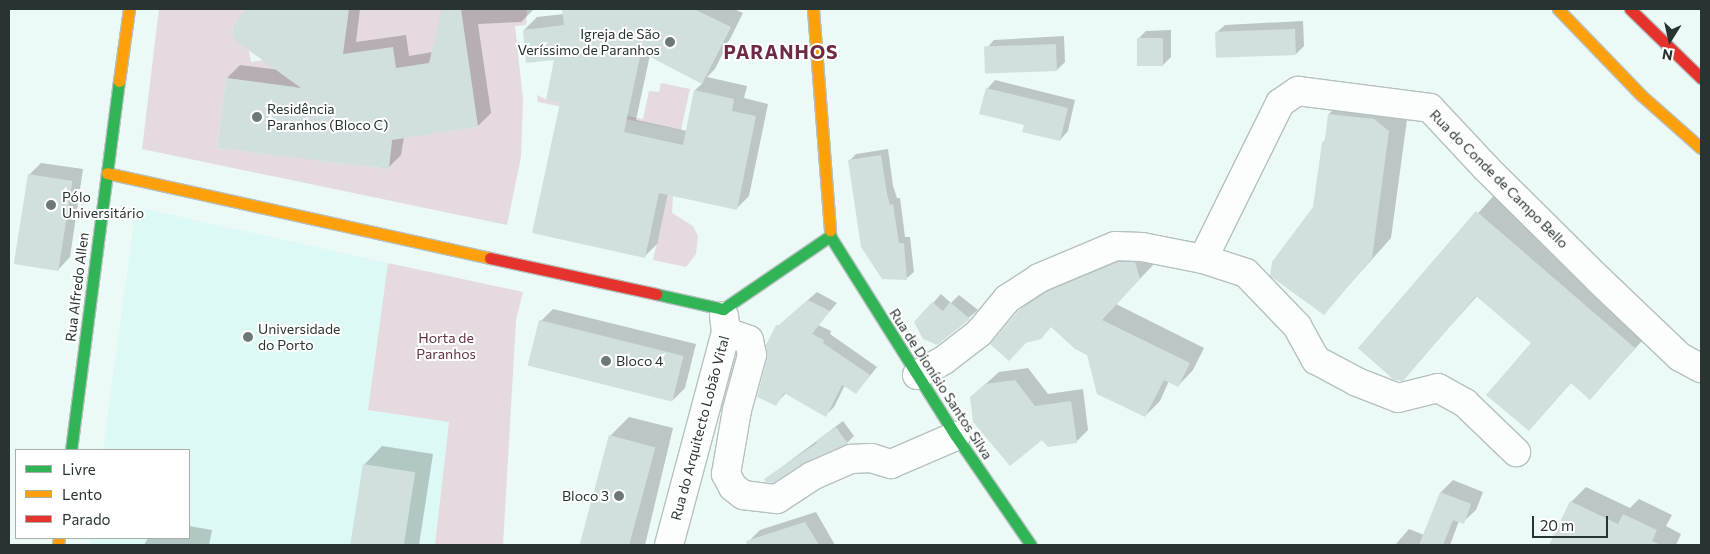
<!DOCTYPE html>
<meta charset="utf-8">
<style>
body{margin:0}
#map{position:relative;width:1710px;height:554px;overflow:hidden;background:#ebf9f7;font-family:Commissioner,sans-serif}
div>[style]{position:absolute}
.built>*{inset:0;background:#dcf9f5}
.green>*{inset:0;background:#e4dadf}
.shadow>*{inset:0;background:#0003}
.building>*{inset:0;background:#d1e0de;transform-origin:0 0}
.roads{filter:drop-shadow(1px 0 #b5c1bf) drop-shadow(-1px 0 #b5c1bf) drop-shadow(0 1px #b5c1bf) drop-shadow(0 -1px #b5c1bf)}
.street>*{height:28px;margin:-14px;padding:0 14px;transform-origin:14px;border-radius:14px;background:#fcfefe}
.fast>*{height:11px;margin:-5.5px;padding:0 5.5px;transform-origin:5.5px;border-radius:5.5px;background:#30b455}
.slow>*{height:11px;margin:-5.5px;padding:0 5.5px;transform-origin:5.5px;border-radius:5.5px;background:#ff9f0a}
.jam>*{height:11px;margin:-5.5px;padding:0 5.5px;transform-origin:5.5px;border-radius:5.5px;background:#e5322d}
.dots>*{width:14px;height:14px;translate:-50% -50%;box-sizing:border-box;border:2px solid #fff;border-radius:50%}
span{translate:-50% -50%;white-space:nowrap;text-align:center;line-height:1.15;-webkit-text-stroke:4px #fff;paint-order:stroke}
.poi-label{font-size:14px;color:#273432}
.right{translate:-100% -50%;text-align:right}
.left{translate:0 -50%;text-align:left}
.street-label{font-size:14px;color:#273432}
.park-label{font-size:14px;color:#633044}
.district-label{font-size:19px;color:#6d2a47;font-weight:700;letter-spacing:1px}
.frame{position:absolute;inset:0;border:10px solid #273432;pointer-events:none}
.legend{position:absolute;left:15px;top:449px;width:175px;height:90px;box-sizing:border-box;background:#fff;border:1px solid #a9aead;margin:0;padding:6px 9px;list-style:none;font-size:15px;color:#273432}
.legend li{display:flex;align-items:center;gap:10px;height:25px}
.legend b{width:25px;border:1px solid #a9aead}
.north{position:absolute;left:1645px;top:15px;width:50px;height:50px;-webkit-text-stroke:4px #fff;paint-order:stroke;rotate:190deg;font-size:14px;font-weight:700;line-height:20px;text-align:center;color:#273432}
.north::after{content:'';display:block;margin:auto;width:18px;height:22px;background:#273432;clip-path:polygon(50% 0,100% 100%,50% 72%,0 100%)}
.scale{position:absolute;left:1532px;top:516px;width:76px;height:22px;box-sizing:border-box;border:2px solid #273432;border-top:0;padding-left:6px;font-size:15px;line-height:18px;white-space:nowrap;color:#273432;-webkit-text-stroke:4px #fff;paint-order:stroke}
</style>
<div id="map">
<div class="built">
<i style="clip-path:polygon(136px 207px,388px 263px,368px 410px,449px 422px,435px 545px,90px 545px,91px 538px,189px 538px,189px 450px,103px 450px)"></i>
</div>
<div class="green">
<i style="clip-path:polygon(evenodd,159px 9px,243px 9px,244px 16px,238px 19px,233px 26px,232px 34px,248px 45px,251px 62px,328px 50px,346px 29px,348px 15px,345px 9px,527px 9px,526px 25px,515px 26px,523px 99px,521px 157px,507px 225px,142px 149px,159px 9px,468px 58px,478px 127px,408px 137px,468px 58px,159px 9px,226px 78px,296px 87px,288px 156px,217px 148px,226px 78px,159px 9px,398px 100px,388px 169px,318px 160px,398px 100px)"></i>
<i style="clip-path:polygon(661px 83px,690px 89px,681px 130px,538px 102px,537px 95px,547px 100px,643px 119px,649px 91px,659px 92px)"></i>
<i style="clip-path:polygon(668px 195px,673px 196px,672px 213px,693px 226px,698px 236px,696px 254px,686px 267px,653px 260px)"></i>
<i style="clip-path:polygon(388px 263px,523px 292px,516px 320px,503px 545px,435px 545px,449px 422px,368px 410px)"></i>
</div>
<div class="shadow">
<i style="clip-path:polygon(244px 9px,360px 9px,356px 42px,406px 35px,409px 56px,433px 52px,442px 9px,534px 9px,521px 22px,478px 24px,491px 113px,478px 126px,404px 137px,401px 155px,388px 168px,227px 78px,240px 65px,280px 70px)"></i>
<i style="clip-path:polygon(evenodd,564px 9px,734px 9px,743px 13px,715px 69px,707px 77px,747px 86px,744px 98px,768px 104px,749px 196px,736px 209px,668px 194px,657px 244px,644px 257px,562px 102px,556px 58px,524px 30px,537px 17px,564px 14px,564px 9px,650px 55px,703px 83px,695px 90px,687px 131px,636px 120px,650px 55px)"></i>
<i style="clip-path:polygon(1303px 21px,1304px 46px,1296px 54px,1216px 33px,1225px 25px)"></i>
<i style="clip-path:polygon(1171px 30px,1171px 57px,1163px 65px,1138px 39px,1146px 31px)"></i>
<i style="clip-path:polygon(1064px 36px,1065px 62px,1057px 70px,986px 49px,994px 40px)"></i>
<i style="clip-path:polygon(995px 80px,1075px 100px,1068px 131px,1060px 140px,1026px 124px,987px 89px)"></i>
<i style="clip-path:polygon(1348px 95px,1408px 112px,1391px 238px,1324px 313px,1315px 208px,1329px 114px)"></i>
<i style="clip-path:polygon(888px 149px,893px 186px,897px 198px,900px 198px,905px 237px,910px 237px,914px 272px,907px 278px,849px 161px,856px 154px)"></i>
<i style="clip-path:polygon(41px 163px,83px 169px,70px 257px,58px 270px,29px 175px)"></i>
<i style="clip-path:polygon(1496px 193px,1653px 329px,1590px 398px,1572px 382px,1529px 429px,1533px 342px,1478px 295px,1403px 379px,1359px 348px)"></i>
<i style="clip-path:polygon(1134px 247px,1155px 263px,1116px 304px,1204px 348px,1193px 370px,1178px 386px,1169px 381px,1160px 401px,1145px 416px,1088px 354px,1052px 326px,1018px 312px,1034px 296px,1063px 277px)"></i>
<i style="clip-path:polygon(817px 292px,837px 303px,818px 325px,831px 331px,830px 334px,877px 367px,856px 393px,845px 385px,834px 407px,826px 415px,786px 393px,776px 404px,778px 326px)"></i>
<i style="clip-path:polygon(941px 294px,951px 303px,959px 295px,978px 310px,937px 344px,916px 322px)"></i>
<i style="clip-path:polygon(553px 309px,696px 344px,685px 388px,673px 400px,541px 321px)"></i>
<i style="clip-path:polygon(1028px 368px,1048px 394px,1083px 389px,1088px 430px,1076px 442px,1042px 439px,971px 397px,999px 372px)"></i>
<i style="clip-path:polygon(629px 417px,673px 428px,645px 545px,584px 545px,610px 436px)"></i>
<i style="clip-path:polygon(843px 421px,854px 436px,847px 443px,766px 479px)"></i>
<i style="clip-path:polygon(382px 446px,433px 454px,419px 545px,351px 545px,364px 465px)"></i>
<i style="clip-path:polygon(1453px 480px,1483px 492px,1476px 510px,1463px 522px,1459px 521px,1450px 545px,1395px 545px,1409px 529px,1424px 535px,1441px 492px)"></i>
<i style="clip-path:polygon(1586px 487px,1630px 508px,1639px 499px,1672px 515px,1666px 526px,1681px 534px,1676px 545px,1550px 545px,1571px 502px)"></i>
<i style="clip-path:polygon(816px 512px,835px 545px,753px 545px,749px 541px,760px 530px)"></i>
<i style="clip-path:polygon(189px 526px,212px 530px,209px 545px,144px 545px,148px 538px,189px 538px)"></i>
</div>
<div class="building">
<i style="clip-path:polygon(245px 9px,349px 9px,343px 54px,393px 47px,396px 68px,429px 63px,442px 9px,461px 9px,478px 127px,392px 140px,389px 169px,217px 148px,226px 78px,301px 88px,236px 41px,232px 34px,233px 26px)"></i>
<i style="clip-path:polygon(562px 9px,694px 9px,731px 27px,702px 84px,641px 52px,624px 132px,683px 145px,694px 90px,734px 99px,732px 111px,756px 116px,737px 210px,659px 193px,645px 258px,532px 233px,560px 103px,546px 100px,554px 60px,526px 63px,523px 30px,564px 25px)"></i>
<i style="left:1295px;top:29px;width:26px;height:80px;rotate:88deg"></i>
<i style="left:1163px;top:38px;width:28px;height:26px;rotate:90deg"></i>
<i style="left:1056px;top:44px;width:27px;height:72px;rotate:88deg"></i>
<i style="clip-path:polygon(986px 88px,1068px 108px,1060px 141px,1022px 132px,1024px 125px,979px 114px)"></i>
<i style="clip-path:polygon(1328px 114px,1374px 119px,1389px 131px,1372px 258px,1324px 315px,1270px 276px,1272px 262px,1313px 207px,1322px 143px,1325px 139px)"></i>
<i style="clip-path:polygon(881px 155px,887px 194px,890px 205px,893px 204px,899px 243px,904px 243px,907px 280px,882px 279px,861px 247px,848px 160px)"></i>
<i style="left:28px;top:174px;width:45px;height:91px;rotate:9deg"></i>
<i style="clip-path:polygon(1476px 211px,1635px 348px,1590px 400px,1571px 383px,1529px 431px,1486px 395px,1531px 343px,1476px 296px,1403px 381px,1394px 380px,1358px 348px)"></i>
<i style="clip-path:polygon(1118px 262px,1135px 262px,1140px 279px,1102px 320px,1190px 363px,1178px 387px,1164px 380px,1145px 417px,1097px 394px,1087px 355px,1075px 349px,1051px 327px,1041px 339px,1026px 343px,1009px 361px,990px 344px,1018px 311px,1046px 292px)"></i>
<i style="clip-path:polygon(808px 300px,830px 311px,812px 334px,824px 340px,823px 343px,870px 375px,856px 394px,842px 385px,826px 417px,784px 393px,776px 406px,757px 397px,767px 359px,766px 345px,776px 325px,779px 325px)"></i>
<i style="clip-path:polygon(932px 302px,943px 311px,950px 302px,970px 319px,937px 345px,923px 339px,914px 322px)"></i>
<i style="left:539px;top:320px;width:149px;height:47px;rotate:14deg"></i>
<i style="clip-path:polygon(1015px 380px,1035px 406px,1071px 401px,1077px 443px,1048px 447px,1042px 440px,1010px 466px,973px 422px,970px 397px,985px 384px)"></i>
<i style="clip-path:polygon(836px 427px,848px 444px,806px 462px,773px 483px,766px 482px,764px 479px,817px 443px,816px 441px)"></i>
<i style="left:609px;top:435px;width:48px;height:113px;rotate:15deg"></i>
<i style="left:363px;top:464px;width:53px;height:82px;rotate:9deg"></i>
<i style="clip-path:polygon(1440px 492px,1471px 504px,1464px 524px,1453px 520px,1443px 545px,1419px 545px)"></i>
<i style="clip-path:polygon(1570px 501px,1618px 524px,1623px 514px,1657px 530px,1652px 541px,1661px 545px,1549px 545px)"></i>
<i style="clip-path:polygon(805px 522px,819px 545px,747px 545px,746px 541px)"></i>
</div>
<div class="roads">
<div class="street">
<i style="left:1203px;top:259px;width:174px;rotate:-63.7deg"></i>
<i style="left:1280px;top:103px;width:22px;rotate:-34deg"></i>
<i style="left:1298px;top:91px;width:133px;rotate:7.3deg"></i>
<i style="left:1430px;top:108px;width:83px;rotate:46.9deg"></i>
<i style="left:1487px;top:169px;width:156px;rotate:44.7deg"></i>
<i style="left:1598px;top:279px;width:113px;rotate:43.6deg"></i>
<i style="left:1680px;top:357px;width:24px;rotate:28deg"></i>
<i style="left:726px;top:332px;width:24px;rotate:19deg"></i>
<i style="left:749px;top:340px;width:15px;rotate:79deg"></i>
<i style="left:752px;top:355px;width:57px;rotate:105.3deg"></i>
<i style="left:737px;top:410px;width:65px;rotate:99.8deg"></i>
<i style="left:726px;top:474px;width:15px;rotate:62deg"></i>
<i style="left:733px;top:487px;width:13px;rotate:39deg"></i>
<i style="left:743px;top:495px;width:34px;rotate:7deg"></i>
<i style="left:777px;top:499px;width:42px;rotate:-33.3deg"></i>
<i style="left:812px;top:476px;width:43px;rotate:-23.6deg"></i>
<i style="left:851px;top:459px;width:20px;rotate:-3deg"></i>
<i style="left:871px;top:458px;width:21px;rotate:17deg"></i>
<i style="left:891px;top:464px;width:71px;rotate:-23.3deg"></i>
<i style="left:917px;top:375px;width:31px;rotate:-29deg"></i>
<i style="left:944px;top:360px;width:44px;rotate:-37.6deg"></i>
<i style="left:979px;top:333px;width:44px;rotate:-50.5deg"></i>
<i style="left:1007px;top:299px;width:38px;rotate:-33deg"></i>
<i style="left:1039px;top:278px;width:82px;rotate:-22.8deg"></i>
<i style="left:1115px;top:246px;width:27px;rotate:2deg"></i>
<i style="left:1142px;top:247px;width:62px;rotate:11.1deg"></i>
<i style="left:1203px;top:259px;width:45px;rotate:18deg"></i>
<i style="left:1246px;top:273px;width:74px;rotate:46.1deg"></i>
<i style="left:1297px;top:326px;width:39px;rotate:61deg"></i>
<i style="left:1316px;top:360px;width:47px;rotate:28.2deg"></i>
<i style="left:1357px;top:382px;width:44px;rotate:21.3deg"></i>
<i style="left:1398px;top:398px;width:41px;rotate:-14deg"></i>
<i style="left:1438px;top:388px;width:31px;rotate:29deg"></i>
<i style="left:1465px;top:403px;width:71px;rotate:43.9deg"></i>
<i style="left:669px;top:545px;width:220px;rotate:-75deg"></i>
<i style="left:726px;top:332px;width:16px;rotate:-97deg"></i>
</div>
<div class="fast">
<i style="left:830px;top:230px;width:6px;rotate:90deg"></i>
<i style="left:830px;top:236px;width:236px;rotate:57.8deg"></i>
<i style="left:956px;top:436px;width:132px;rotate:55.5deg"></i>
<i style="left:656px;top:294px;width:69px;rotate:12.6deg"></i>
<i style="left:723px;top:309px;width:130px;rotate:-34.3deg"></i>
<i style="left:71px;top:450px;width:372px;rotate:-82.6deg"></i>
</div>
<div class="slow">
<i style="left:813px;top:9px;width:222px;rotate:85.6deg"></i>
<i style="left:1558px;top:9px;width:120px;rotate:46deg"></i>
<i style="left:1641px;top:95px;width:80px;rotate:41.5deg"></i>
<i style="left:119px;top:81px;width:73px;rotate:-82.1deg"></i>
<i style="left:107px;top:173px;width:392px;rotate:12.5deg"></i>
<i style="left:58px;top:545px;width:7px;rotate:-82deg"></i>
</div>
<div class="jam">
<i style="left:1630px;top:9px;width:99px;rotate:44.2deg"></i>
<i style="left:490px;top:258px;width:170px;rotate:12.2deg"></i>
</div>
</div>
<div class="dots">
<i style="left:670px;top:42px;background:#6c7977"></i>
<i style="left:257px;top:117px;background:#6c7977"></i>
<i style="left:51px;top:205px;background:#6c7977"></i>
<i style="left:248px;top:337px;background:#6c7977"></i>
<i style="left:606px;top:361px;background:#6c7977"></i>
<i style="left:619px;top:496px;background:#6c7977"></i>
</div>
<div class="poi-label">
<span class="right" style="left:660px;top:42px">Igreja de São<br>Veríssimo de Paranhos</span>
<span class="left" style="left:267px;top:117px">Residência<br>Paranhos (Bloco C)</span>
<span class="left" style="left:62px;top:205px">Pólo<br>Universitário</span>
<span class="left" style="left:258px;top:337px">Universidade<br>do Porto</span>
<span class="left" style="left:616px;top:361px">Bloco 4</span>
<span class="right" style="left:609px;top:496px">Bloco 3</span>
</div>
<div class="street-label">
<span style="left:1499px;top:179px;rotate:45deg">Rua do Conde de Campo Bello</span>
<span style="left:77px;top:287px;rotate:-83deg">Rua Alfredo Allen</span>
<span style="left:941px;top:384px;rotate:57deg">Rua de Dionísio Santos Silva</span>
<span style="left:700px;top:428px;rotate:-75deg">Rua do Arquitecto Lobão Vital</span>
</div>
<div class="park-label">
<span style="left:446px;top:346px">Horta de<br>Paranhos</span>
</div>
<div class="district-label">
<span style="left:781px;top:52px">PARANHOS</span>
</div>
<div class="frame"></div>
<ul class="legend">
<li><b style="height:6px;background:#30b455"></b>Livre</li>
<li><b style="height:6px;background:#ff9f0a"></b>Lento</li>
<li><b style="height:6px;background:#e5322d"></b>Parado</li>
</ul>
<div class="north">N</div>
<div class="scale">20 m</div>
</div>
